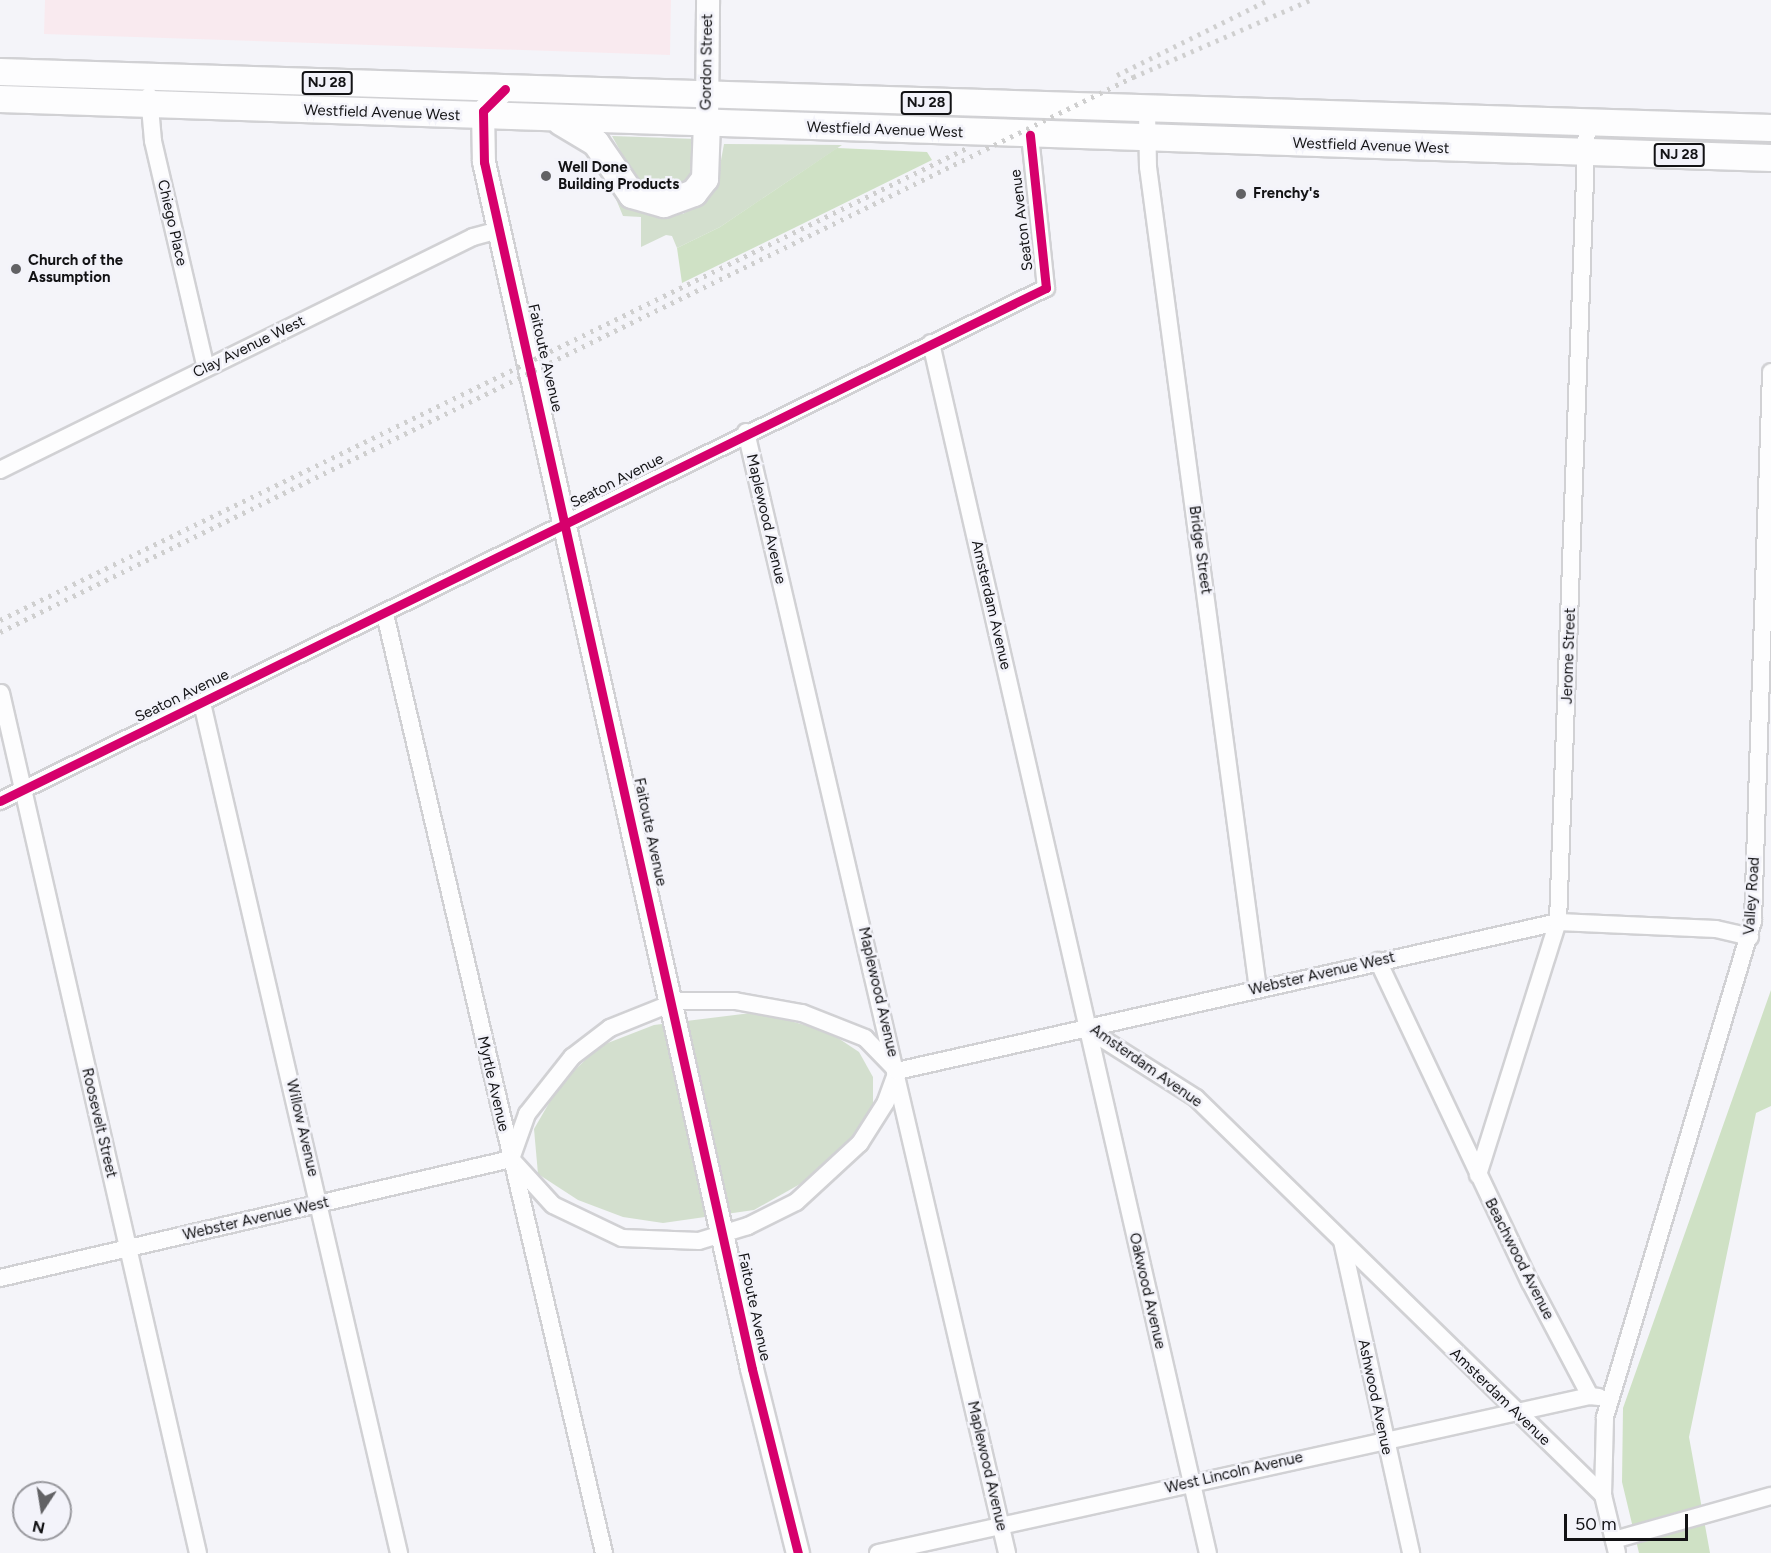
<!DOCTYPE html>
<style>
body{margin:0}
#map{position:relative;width:1771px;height:1553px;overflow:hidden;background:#f4f4f9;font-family:Figtree,sans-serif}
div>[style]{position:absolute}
.industrial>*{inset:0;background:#f9eaef}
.green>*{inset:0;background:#d3dfce}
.forest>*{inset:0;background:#cfe1c5}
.roads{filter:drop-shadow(2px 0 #d1d1d4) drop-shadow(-2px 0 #d1d1d4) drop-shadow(0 2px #d1d1d4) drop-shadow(0 -2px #d1d1d4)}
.street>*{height:16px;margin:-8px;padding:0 8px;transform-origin:8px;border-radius:8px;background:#fdfdfe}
.secondary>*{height:22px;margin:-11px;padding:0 11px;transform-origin:11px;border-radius:11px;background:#fdfdfe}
.primary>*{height:26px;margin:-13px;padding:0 13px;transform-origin:13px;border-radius:13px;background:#fdfdfe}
.rail>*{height:4.5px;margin-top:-2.25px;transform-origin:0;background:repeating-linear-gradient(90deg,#cfcfcf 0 3px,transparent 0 9px)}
.cycleway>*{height:9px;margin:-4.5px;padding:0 4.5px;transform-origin:4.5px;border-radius:4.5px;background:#d6006c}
.dots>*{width:16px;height:16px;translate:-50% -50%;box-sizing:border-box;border:3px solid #f3f3fa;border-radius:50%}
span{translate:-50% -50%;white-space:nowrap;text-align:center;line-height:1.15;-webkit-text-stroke:5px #f3f3fa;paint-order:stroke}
.shield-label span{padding:2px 4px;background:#f3f3fa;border:2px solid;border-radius:4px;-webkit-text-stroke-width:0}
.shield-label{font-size:14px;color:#131315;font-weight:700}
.street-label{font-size:15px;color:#131315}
.poi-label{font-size:15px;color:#131315;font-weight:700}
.left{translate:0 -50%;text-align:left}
.north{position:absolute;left:12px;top:1481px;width:60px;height:60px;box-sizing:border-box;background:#f3f3fa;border:2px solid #99999e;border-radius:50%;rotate:192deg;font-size:16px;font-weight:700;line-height:24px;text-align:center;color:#131315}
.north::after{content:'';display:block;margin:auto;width:21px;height:27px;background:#626265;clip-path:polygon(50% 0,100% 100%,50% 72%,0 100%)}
.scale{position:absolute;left:1564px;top:1514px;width:124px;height:27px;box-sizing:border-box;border:3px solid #131315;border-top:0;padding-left:8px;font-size:18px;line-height:21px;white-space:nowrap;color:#131315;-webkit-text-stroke:4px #f3f3fa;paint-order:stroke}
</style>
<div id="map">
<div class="industrial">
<i style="clip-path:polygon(45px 0,671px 0,670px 55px,44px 34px)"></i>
</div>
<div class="green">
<i style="clip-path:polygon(612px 136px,697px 139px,696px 172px,684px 186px,661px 193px,639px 185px)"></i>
<i style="clip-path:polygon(724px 144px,842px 145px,720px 227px,677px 248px,672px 236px,666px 235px,641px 247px,641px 217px,623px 216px,613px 192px,634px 210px,683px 214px,703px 201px,717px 182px)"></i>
<i style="clip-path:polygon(759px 1012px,829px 1032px,859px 1052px,873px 1077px,873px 1112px,860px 1137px,825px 1170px,754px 1210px,663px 1223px,623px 1217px,578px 1200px,538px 1174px,534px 1129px,560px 1084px,600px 1046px,654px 1025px)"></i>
</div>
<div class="forest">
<i style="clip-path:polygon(837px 148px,927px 152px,932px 160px,682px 283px,677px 248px,720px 227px)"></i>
<i style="clip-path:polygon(1771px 990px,1771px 1106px,1756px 1113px,1689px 1437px,1710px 1553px,1639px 1553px,1622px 1482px,1623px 1408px)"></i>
</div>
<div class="roads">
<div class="street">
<i style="left:149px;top:96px;width:45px;rotate:84.9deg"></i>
<i style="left:153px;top:141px;width:233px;rotate:76.9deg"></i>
<i style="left:1147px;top:110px;width:57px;rotate:89deg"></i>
<i style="left:1148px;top:167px;width:829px;rotate:82.38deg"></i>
<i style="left:931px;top:343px;width:1241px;rotate:77.11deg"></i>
<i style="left:746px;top:432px;width:1151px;rotate:76.89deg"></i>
<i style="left:0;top:470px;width:527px;rotate:-26.22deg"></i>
<i style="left:473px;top:237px;width:28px;rotate:-15deg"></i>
<i style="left:385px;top:614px;width:964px;rotate:76.87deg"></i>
<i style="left:1px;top:693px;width:882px;rotate:77.1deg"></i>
<i style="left:202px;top:703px;width:873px;rotate:76.95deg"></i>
<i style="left:0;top:801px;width:1165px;rotate:-26.13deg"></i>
<i style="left:1046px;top:288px;width:154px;rotate:-96deg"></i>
<i style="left:1378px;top:961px;width:355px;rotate:64.7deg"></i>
<i style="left:1530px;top:1282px;width:129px;rotate:62.2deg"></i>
<i style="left:1590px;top:1396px;width:9px;rotate:6deg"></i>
<i style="left:677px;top:1001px;width:58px"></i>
<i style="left:735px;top:1001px;width:68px;rotate:10.2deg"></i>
<i style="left:802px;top:1013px;width:68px;rotate:21.6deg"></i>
<i style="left:865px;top:1038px;width:46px;rotate:45.9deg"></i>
<i style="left:897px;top:1071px;width:33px;rotate:110deg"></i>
<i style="left:886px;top:1102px;width:49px;rotate:122.4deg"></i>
<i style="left:860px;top:1143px;width:87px;rotate:137.3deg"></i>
<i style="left:796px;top:1202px;width:54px;rotate:153.4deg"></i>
<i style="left:748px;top:1226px;width:51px;rotate:163deg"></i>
<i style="left:699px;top:1241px;width:77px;rotate:-177.8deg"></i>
<i style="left:622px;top:1238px;width:76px;rotate:-154.4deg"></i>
<i style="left:553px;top:1205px;width:62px;rotate:-132.4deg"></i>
<i style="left:511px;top:1159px;width:48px;rotate:-70.4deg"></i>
<i style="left:527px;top:1114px;width:73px;rotate:-51.7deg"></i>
<i style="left:572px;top:1057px;width:48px;rotate:-37.3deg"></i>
<i style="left:610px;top:1028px;width:72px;rotate:-21.9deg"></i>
<i style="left:1087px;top:1029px;width:129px;rotate:32.3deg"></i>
<i style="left:1196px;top:1098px;width:569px;rotate:44.29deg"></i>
<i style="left:897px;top:1071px;width:678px;rotate:-12.7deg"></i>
<i style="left:1558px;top:922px;width:158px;rotate:2.5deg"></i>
<i style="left:1716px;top:929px;width:35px;rotate:13deg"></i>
<i style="left:1478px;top:1175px;width:265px;rotate:-72.5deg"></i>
<i style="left:1558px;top:922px;width:798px;rotate:-87.92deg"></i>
<i style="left:1342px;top:1241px;width:320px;rotate:77.5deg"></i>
<i style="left:0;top:1278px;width:525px;rotate:-13.11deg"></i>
<i style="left:1614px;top:1540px;width:163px;rotate:-15.7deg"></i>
<i style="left:878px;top:1553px;width:729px;rotate:-12.44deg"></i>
<i style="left:1617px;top:1553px;width:60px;rotate:-103.6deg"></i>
<i style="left:1603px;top:1495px;width:78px;rotate:-88.5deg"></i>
<i style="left:1605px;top:1417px;width:518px;rotate:-73.39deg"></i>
<i style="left:1753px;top:921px;width:549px;rotate:-88.12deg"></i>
</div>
<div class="secondary">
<i style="left:505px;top:89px;width:31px;rotate:135deg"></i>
<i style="left:483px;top:111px;width:51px;rotate:88.9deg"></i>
<i style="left:484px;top:162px;width:1236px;rotate:77.48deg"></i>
<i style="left:752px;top:1369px;width:190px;rotate:76deg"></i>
<i style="left:707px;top:123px;width:123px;rotate:-89.5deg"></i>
</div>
<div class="primary">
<i style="left:0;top:72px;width:1772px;rotate:1.81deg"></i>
<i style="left:0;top:99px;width:1772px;rotate:1.91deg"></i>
<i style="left:561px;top:122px;width:41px;rotate:31deg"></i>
<i style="left:596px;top:143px;width:63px;rotate:55.3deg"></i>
<i style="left:632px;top:195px;width:33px;rotate:16deg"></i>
<i style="left:664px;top:204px;width:32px;rotate:-20deg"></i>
<i style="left:694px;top:193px;width:18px;rotate:-52deg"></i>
<i style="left:705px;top:179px;width:56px;rotate:-88deg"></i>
</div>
</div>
<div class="rail">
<i style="left:1117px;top:75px;width:169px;rotate:-26.4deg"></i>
<i style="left:0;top:620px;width:1078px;rotate:-26.02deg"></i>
<i style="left:0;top:632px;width:1262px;rotate:-26.1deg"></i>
<i style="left:1133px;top:77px;width:193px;rotate:-23.5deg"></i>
</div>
<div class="cycleway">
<i style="left:505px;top:89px;width:31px;rotate:135deg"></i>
<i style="left:483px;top:111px;width:51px;rotate:88.9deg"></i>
<i style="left:484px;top:162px;width:1236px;rotate:77.48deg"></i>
<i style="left:752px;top:1369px;width:190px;rotate:76deg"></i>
<i style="left:0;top:801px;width:1165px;rotate:-26.13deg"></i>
<i style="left:1046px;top:288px;width:154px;rotate:-96deg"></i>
</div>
<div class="dots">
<i style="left:546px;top:176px;background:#626265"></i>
<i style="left:1241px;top:194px;background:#626265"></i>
<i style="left:16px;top:269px;background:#626265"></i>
</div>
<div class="shield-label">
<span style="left:327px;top:83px">NJ 28</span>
<span style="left:926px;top:103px">NJ 28</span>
<span style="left:1679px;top:155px">NJ 28</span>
</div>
<div class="street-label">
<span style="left:707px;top:62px;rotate:-89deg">Gordon Street</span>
<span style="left:382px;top:113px;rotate:2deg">Westfield Avenue West</span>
<span style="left:885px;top:130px;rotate:2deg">Westfield Avenue West</span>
<span style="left:1371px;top:146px;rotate:2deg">Westfield Avenue West</span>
<span style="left:1022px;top:220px;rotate:-97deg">Seaton Avenue</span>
<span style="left:172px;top:223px;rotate:77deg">Chiego Place</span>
<span style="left:249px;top:347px;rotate:-26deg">Clay Avenue West</span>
<span style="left:545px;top:358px;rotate:77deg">Faitoute Avenue</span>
<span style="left:617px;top:481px;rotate:-27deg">Seaton Avenue</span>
<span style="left:766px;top:519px;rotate:77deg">Maplewood Avenue</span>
<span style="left:1200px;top:550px;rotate:82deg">Bridge Street</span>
<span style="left:991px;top:605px;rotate:77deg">Amsterdam Avenue</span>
<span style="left:1569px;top:656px;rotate:-88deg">Jerome Street</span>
<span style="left:182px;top:696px;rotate:-26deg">Seaton Avenue</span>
<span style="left:650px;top:832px;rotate:78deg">Faitoute Avenue</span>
<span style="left:1752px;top:896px;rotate:-86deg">Valley Road</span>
<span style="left:1322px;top:974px;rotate:-13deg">Webster Avenue West</span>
<span style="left:878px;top:992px;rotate:77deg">Maplewood Avenue</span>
<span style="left:1146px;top:1066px;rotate:35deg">Amsterdam Avenue</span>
<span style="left:493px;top:1084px;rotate:77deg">Myrtle Avenue</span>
<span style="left:99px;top:1123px;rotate:77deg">Roosevelt Street</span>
<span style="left:302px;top:1128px;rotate:77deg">Willow Avenue</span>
<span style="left:256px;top:1219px;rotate:-13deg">Webster Avenue West</span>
<span style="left:1519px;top:1259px;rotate:63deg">Beachwood Avenue</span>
<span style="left:1147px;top:1291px;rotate:77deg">Oakwood Avenue</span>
<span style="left:754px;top:1307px;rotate:78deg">Faitoute Avenue</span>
<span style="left:1375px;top:1397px;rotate:78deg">Ashwood Avenue</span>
<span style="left:1500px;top:1397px;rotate:44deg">Amsterdam Avenue</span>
<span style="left:987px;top:1466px;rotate:77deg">Maplewood Avenue</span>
<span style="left:1234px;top:1473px;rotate:-13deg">West Lincoln Avenue</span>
</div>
<div class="poi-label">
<span class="left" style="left:558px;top:176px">Well Done<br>Building Products</span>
<span class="left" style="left:1253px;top:194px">Frenchy's</span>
<span class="left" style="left:28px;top:269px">Church of the<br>Assumption</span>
</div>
<div class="north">N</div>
<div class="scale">50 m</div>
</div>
